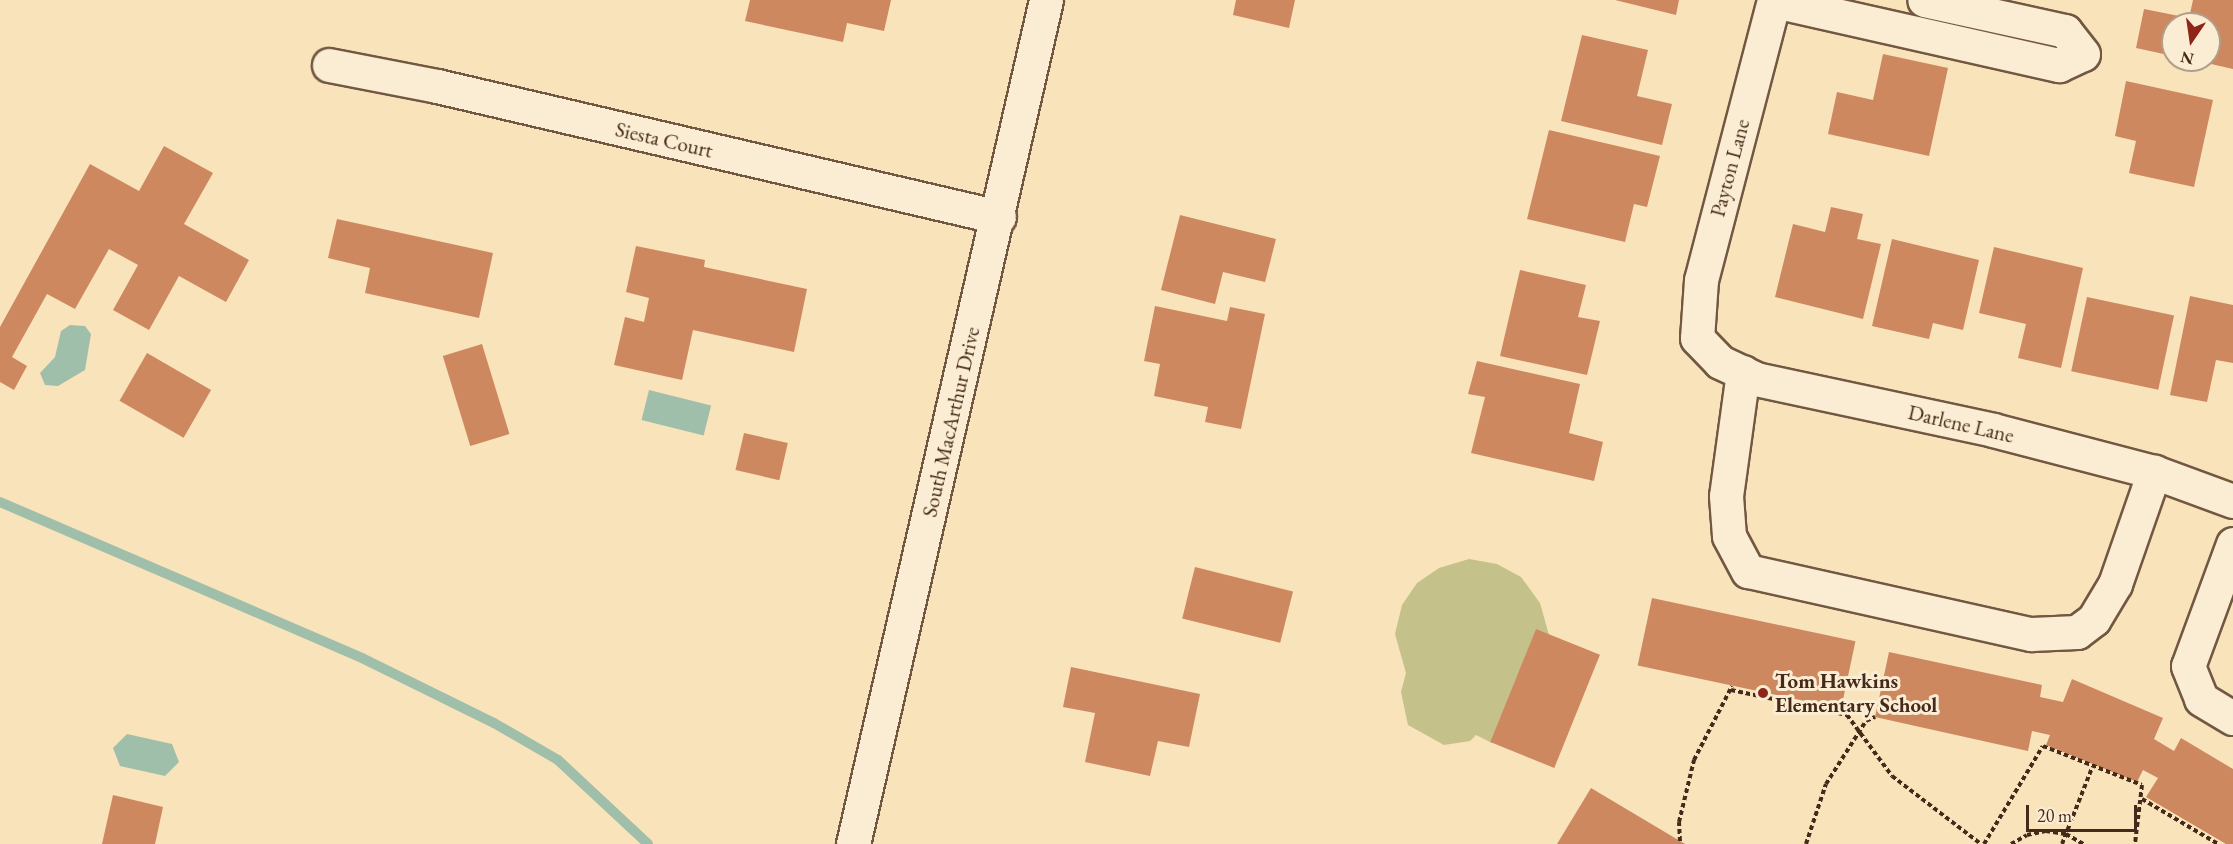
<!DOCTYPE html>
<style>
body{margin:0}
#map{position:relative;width:2233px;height:844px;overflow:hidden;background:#f9e3bb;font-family:"EB Garamond",serif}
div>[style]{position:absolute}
.green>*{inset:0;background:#c5c18b}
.water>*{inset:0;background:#9fbfab;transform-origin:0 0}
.stream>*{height:10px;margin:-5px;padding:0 5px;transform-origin:5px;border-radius:5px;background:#9fbfab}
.building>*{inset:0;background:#ce8860;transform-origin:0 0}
.path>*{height:4px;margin-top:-2px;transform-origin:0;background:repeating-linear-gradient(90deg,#45291a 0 4.5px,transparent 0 7.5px)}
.roads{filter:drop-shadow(2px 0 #725842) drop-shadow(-2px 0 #725842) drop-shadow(0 2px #725842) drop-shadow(0 -2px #725842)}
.minor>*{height:33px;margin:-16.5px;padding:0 16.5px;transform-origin:16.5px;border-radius:16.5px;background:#fbedd3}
.dots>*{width:16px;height:16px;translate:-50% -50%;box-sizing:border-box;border:3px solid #fbedd3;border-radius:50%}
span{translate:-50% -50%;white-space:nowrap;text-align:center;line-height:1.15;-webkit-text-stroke:6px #fbedd3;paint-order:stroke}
.street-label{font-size:21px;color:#45291a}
.poi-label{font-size:21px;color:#45291a;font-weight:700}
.left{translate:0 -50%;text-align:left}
.north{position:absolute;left:2161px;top:12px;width:60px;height:60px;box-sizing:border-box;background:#fbedd3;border:2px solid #b29f89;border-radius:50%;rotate:193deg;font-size:16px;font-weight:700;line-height:24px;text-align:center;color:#45291a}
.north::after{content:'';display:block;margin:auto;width:21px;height:27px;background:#8f2418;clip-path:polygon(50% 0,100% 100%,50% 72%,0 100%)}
.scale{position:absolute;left:2026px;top:805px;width:111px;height:27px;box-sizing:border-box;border:3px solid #45291a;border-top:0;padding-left:8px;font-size:18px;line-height:21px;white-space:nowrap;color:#45291a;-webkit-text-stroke:4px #fbedd3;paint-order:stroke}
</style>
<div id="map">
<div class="green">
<i style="clip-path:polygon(1469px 559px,1497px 564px,1521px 577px,1540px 603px,1549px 635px,1536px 630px,1492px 743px,1476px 735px,1470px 741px,1444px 745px,1408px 725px,1401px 692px,1406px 673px,1395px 634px,1402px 605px,1417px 583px,1439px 568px)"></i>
</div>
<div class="water">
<i style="clip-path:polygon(70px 325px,85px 326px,91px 334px,85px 370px,58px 386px,45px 385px,40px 373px,55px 357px,61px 331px)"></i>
<i style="left:649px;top:390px;width:64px;height:31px;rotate:14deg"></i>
<i style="clip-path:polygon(127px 734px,172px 744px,179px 762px,165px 776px,120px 766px,113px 748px)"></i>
</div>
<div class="stream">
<i style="left:0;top:502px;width:394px;rotate:23.3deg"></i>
<i style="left:362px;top:658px;width:147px;rotate:26.2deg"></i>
<i style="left:494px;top:723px;width:74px;rotate:30deg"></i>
<i style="left:558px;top:760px;width:123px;rotate:43deg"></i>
</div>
<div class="building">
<i style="clip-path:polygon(750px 0,891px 0,884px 31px,847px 23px,843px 42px,745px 21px)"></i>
<i style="clip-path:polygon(1236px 0,1295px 0,1289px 28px,1233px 15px)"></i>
<i style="clip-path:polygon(1615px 0,1679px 0,1676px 15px)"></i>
<i style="clip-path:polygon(2193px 0,2233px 0,2233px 69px,2198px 61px,2209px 60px,2209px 24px,2173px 24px,2173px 56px,2136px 48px,2144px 9px,2189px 18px)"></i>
<i style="clip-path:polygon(1582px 35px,1648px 50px,1637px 96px,1672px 104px,1662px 145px,1561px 121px)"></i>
<i style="clip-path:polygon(1883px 54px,1948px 68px,1929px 156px,1828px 134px,1837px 92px,1873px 100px)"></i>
<i style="clip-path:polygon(2126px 81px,2213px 100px,2194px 187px,2129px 173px,2136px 141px,2115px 136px)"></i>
<i style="clip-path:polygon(1549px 130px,1660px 156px,1647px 207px,1634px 204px,1625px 242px,1527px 219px)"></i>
<i style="clip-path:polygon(164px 146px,213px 173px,184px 224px,249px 260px,226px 302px,179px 276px,149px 330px,113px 310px,138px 265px,109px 249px,75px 309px,47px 294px,12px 357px,27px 366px,14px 390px,0 382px,0 327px,90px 164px,139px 191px)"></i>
<i style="clip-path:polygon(1831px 207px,1863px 214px,1857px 239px,1881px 244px,1863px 319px,1775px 297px,1793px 224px,1825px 232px)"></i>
<i style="clip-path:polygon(1180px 215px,1276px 239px,1265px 282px,1223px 272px,1215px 304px,1161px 290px)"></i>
<i style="clip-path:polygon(337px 219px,493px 253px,479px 318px,365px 293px,370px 268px,328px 258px)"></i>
<i style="clip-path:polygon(1892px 239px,1979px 260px,1963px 330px,1933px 323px,1929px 339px,1872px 326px)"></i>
<i style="clip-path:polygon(636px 246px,705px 260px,704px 267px,807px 289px,794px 352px,693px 330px,682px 380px,614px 365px,625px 317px,644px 322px,649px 298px,626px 292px)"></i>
<i style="clip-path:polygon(1994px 247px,2083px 268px,2061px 368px,2018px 358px,2026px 324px,1979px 313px)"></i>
<i style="clip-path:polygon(1520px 270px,1586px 285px,1578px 317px,1600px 321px,1587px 375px,1500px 356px)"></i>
<i style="clip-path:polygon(2190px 296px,2233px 305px,2233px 363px,2216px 360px,2207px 402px,2170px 395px)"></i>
<i style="left:2087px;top:297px;width:89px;height:76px;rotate:12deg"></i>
<i style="clip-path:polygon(1155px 306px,1227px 321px,1230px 307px,1265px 314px,1241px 429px,1205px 422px,1208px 407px,1154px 396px,1160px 364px,1144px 361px)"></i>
<i style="left:482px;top:344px;width:94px;height:41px;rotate:73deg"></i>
<i style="left:147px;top:353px;width:74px;height:55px;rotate:30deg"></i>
<i style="clip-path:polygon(1477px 361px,1580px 384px,1569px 433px,1603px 442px,1594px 481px,1471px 453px,1485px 397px,1468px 394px)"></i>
<i style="left:744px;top:433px;width:45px;height:38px;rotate:13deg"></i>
<i style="left:1195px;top:567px;width:101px;height:53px;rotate:14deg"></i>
<i style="left:1652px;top:598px;width:208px;height:69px;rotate:12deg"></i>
<i style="left:1536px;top:629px;width:69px;height:122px;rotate:22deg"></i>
<i style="clip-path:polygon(1889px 652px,2042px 685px,2040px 697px,2063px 702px,2072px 679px,2163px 718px,2154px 739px,2174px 751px,2181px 738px,2233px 769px,2233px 844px,2226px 844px,2146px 797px,2158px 778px,2143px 770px,2137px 782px,2046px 745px,2050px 735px,2032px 731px,2028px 751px,1875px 717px)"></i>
<i style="clip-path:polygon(1071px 667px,1200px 694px,1189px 747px,1158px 741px,1150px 776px,1085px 762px,1095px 713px,1063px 707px)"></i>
<i style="clip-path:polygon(1591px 788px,1680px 841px,1685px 844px,1557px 844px)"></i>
<i style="clip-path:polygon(113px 795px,163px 807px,155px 844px,102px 844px)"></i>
</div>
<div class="path">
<i style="left:1731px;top:690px;width:109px;rotate:12.1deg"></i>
<i style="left:1840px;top:710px;width:4px;rotate:124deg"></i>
<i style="left:1838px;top:713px;width:9px;rotate:13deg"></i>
<i style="left:1847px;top:715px;width:76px;rotate:53.6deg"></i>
<i style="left:1892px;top:776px;width:112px;rotate:37.4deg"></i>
<i style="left:2142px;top:799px;width:88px;rotate:30.6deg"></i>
<i style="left:1680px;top:841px;width:19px;rotate:-93deg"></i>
<i style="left:1679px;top:822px;width:64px;rotate:-76.4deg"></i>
<i style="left:1694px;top:760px;width:83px;rotate:-62.8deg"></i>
<i style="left:1806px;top:844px;width:63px;rotate:-71.6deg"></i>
<i style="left:1826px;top:784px;width:75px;rotate:-57.6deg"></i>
<i style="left:1866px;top:721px;width:10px;rotate:-24deg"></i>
<i style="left:1984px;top:844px;width:114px;rotate:-59deg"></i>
<i style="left:2043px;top:746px;width:106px;rotate:21.5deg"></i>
<i style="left:2142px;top:785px;width:59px;rotate:96.8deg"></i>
<i style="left:2011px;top:844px;width:18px;rotate:-29deg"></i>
<i style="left:2027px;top:835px;width:19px;rotate:-12deg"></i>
<i style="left:2046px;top:831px;width:20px;rotate:9deg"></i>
<i style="left:2066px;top:834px;width:20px;rotate:30deg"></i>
<i style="left:2062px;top:844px;width:82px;rotate:-68.5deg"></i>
</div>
<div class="roads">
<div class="minor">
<i style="left:1774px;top:0;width:289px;rotate:104.6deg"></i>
<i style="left:1701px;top:280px;width:58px;rotate:93.9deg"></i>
<i style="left:1697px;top:338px;width:33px;rotate:46deg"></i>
<i style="left:1720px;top:362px;width:40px;rotate:25deg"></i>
<i style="left:1756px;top:379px;width:242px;rotate:12.1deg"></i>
<i style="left:1993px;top:430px;width:166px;rotate:14.6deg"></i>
<i style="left:2154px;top:472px;width:84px;rotate:20.2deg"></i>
<i style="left:1774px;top:1px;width:292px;rotate:12.7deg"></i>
<i style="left:2059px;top:65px;width:26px;rotate:-25deg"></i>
<i style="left:2083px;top:54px;width:29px;rotate:-128deg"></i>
<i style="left:2065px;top:31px;width:144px;rotate:-167.6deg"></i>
<i style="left:329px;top:65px;width:110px;rotate:11deg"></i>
<i style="left:437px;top:86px;width:577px;rotate:13.12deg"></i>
<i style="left:1743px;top:372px;width:125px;rotate:97.8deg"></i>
<i style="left:1726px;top:496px;width:40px;rotate:85.7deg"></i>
<i style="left:1729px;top:536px;width:40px;rotate:62deg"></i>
<i style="left:1748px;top:571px;width:290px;rotate:12.6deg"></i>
<i style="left:2031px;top:634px;width:46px;rotate:-2.5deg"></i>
<i style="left:2077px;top:632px;width:21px;rotate:-37deg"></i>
<i style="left:2094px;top:619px;width:41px;rotate:-59deg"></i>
<i style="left:2115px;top:584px;width:119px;rotate:-70.8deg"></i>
<i style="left:2233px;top:544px;width:130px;rotate:110.2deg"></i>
<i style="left:2188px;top:666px;width:35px;rotate:68deg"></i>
<i style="left:2201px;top:699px;width:37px;rotate:31deg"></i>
<i style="left:853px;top:844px;width:866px;rotate:-77.12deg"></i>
</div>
</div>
<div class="dots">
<i style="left:1763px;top:693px;background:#8f2418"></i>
</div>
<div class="street-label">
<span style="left:664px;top:140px;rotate:13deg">Siesta Court</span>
<span style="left:1730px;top:168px;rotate:-75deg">Payton Lane</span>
<span style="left:951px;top:422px;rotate:-77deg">South MacArthur Drive</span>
<span style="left:1961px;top:424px;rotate:13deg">Darlene Lane</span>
</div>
<div class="poi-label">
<span class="left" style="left:1775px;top:693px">Tom Hawkins<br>Elementary School</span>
</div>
<div class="north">N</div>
<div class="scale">20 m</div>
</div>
